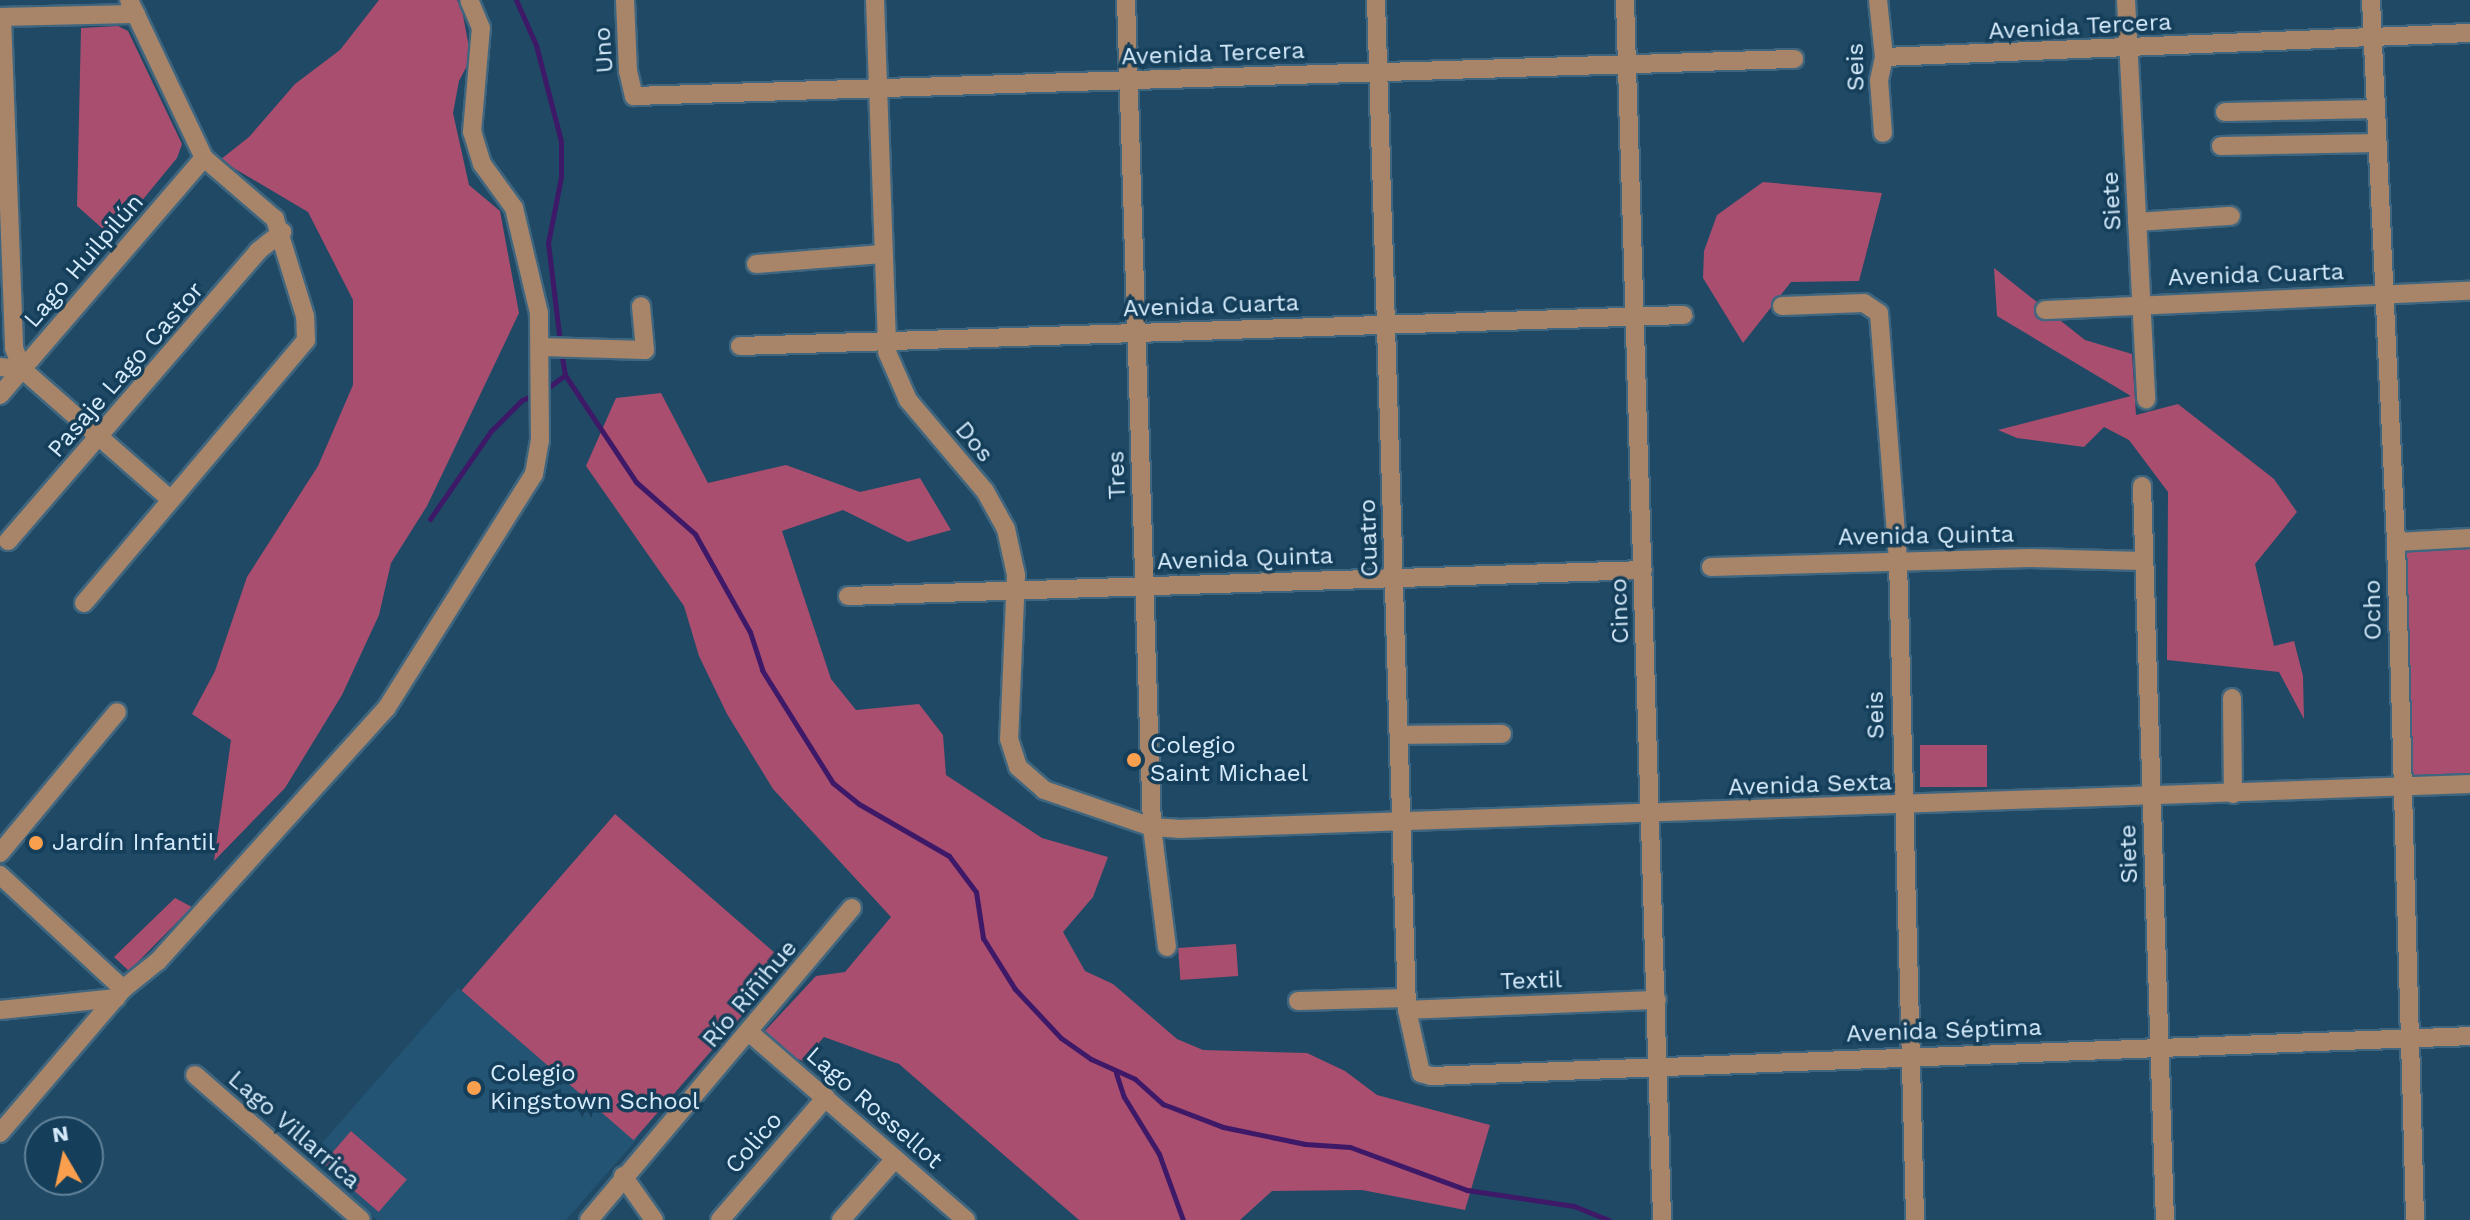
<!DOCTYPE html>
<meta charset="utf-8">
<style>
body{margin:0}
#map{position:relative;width:2470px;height:1220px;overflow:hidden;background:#1f4964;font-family:"Work Sans",sans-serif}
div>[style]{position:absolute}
.built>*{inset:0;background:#235474}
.green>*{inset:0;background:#a94e6f;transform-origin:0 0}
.stream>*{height:5px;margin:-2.5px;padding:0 2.5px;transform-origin:2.5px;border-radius:2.5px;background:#3d1968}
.roads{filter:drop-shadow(2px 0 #40667f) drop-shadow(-2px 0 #40667f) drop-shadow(0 2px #40667f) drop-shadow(0 -2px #40667f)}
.minor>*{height:18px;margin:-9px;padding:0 9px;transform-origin:9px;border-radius:9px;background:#a88569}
.dots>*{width:22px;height:22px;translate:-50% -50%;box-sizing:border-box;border:4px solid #143e59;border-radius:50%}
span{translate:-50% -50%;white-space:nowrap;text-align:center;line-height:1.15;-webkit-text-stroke:7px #143e59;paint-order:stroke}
.street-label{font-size:24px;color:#d5ebfc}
.poi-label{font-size:24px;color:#d5ebfc}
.left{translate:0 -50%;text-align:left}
.north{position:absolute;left:24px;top:1116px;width:80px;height:80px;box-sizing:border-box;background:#143e59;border:2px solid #61839a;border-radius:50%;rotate:351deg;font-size:22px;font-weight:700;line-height:32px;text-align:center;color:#d5ebfc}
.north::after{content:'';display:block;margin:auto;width:28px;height:36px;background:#fa9f4e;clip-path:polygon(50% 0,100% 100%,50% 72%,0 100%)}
</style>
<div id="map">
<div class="built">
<i style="clip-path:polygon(458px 988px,638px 1138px,566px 1220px,377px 1220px,307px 1160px)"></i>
</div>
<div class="green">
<i style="clip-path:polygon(379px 0,457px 0,462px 10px,471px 58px,459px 81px,453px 113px,469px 185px,500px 211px,519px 313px,427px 506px,391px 563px,379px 615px,342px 695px,285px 788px,214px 861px,231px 740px,192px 714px,215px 671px,247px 577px,318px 466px,353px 385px,353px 300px,308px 212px,220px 160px,249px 137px,295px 84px,340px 50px)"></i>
<i style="clip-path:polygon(118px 26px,128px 31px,182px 144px,177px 158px,112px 237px,77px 206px,81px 28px)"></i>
<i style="clip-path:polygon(1763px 182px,1882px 193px,1859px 281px,1791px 282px,1743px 343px,1703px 278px,1704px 251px,1717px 215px)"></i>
<i style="clip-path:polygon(1994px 268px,2085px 340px,2132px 354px,2136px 415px,2178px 404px,2274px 479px,2297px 512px,2255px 564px,2274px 646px,2294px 641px,2303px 676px,2304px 719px,2279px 672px,2167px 660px,2168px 492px,2129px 440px,2104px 427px,2084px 447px,2017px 438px,1998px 430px,2131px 396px,1997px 316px)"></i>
<i style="clip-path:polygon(661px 393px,708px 483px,786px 465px,860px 492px,920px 478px,951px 530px,908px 542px,843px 510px,782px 531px,831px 679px,856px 710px,919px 704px,943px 735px,946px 775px,1042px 838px,1108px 857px,1093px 897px,1063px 932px,1085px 971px,1113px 984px,1177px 1039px,1203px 1050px,1307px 1053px,1345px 1071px,1377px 1095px,1490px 1125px,1465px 1210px,1362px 1190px,1272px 1191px,1240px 1220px,1079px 1220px,899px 1064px,824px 1037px,803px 1061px,783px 1053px,763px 1033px,816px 976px,845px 972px,891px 917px,773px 789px,727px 714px,699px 656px,684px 606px,586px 466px,616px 398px)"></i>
<i style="left:2470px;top:546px;width:229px;height:67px;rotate:90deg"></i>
<i style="left:1987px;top:745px;width:42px;height:67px;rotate:90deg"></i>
<i style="left:615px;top:814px;width:228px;height:234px;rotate:41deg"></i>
<i style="clip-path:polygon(175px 898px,192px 907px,129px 971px,114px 957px)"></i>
<i style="left:1236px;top:944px;width:32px;height:58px;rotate:86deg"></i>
<i style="left:351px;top:1131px;width:74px;height:43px;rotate:41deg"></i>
</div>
<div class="stream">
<i style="left:516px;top:0;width:49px;rotate:66deg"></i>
<i style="left:536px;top:45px;width:99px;rotate:75.4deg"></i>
<i style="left:561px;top:141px;width:36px;rotate:90deg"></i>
<i style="left:561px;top:177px;width:67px;rotate:101.1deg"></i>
<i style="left:548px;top:243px;width:100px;rotate:83.1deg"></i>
<i style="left:561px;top:352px;width:23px;rotate:80deg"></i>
<i style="left:565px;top:375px;width:128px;rotate:56.4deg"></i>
<i style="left:636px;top:482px;width:79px;rotate:41.4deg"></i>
<i style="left:695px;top:534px;width:112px;rotate:60.7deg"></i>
<i style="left:750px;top:632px;width:40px;rotate:72deg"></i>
<i style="left:762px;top:670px;width:133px;rotate:57.9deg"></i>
<i style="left:833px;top:783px;width:33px;rotate:39deg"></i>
<i style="left:859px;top:804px;width:104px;rotate:30deg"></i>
<i style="left:949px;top:856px;width:45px;rotate:53.1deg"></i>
<i style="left:976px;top:892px;width:47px;rotate:81.3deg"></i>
<i style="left:983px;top:938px;width:60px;rotate:57.9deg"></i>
<i style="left:1015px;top:989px;width:67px;rotate:46.8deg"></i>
<i style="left:1061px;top:1038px;width:37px;rotate:35deg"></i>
<i style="left:1091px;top:1059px;width:48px;rotate:24.4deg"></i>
<i style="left:1135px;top:1079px;width:38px;rotate:42deg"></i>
<i style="left:1163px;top:1104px;width:64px;rotate:21deg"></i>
<i style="left:1223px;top:1127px;width:84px;rotate:11.7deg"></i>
<i style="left:1305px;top:1144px;width:45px;rotate:3.8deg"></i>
<i style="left:1350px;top:1147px;width:125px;rotate:20.2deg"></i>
<i style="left:1467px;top:1190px;width:108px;rotate:8.5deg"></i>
<i style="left:1574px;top:1206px;width:38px;rotate:22deg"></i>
<i style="left:545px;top:390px;width:25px;rotate:-37deg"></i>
<i style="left:430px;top:519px;width:107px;rotate:-55.3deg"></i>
<i style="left:491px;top:431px;width:44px;rotate:-45deg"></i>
<i style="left:522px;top:400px;width:15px;rotate:-23deg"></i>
<i style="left:1116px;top:1073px;width:25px;rotate:72deg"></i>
<i style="left:1124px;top:1097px;width:67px;rotate:58.4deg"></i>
<i style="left:1159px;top:1154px;width:70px;rotate:70deg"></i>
</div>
<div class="roads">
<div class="minor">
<i style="left:625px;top:0;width:71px;rotate:87.6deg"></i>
<i style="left:628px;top:71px;width:26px;rotate:77deg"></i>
<i style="left:634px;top:96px;width:1161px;rotate:-1.83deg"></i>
<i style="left:875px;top:0;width:352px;rotate:88deg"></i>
<i style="left:887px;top:352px;width:52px;rotate:66.4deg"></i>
<i style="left:908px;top:400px;width:119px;rotate:49.8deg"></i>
<i style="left:985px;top:491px;width:43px;rotate:61.1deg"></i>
<i style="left:1006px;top:529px;width:47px;rotate:77.7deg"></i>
<i style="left:1016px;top:575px;width:164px;rotate:92.4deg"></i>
<i style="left:1009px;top:739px;width:29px;rotate:72deg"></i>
<i style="left:1018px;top:767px;width:35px;rotate:41deg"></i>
<i style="left:1044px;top:790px;width:114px;rotate:18.9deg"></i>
<i style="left:1152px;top:827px;width:26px;rotate:4deg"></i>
<i style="left:1178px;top:829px;width:1293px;rotate:-1.99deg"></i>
<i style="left:1126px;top:0;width:827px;rotate:88.2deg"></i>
<i style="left:1152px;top:827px;width:121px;rotate:82.9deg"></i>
<i style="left:1376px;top:0;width:1010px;rotate:88.24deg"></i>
<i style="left:1407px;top:1010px;width:65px;rotate:77.5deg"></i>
<i style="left:1421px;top:1073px;width:10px;rotate:17deg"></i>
<i style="left:1431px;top:1076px;width:1040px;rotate:-2.2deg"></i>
<i style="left:1625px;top:0;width:1221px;rotate:88.26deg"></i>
<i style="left:1878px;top:0;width:57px;rotate:84deg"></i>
<i style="left:1884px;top:57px;width:24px;rotate:102deg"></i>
<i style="left:1879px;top:80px;width:53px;rotate:85.7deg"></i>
<i style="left:2126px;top:0;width:400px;rotate:87.1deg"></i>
<i style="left:2371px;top:0;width:543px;rotate:87.36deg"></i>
<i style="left:2396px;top:542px;width:678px;rotate:88.39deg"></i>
<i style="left:0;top:17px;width:136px;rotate:-1.3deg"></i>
<i style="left:2px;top:17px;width:331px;rotate:87.9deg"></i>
<i style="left:14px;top:348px;width:22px;rotate:69deg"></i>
<i style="left:1884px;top:57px;width:586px;rotate:-2.35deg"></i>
<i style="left:2225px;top:112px;width:151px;rotate:-1.1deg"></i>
<i style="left:2221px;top:146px;width:156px;rotate:-1.1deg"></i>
<i style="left:2137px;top:222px;width:94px;rotate:-3.7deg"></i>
<i style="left:756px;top:264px;width:127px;rotate:-4.5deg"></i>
<i style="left:1782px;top:306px;width:82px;rotate:-2.1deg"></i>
<i style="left:1864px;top:303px;width:18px;rotate:34deg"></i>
<i style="left:1879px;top:313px;width:248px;rotate:85.6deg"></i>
<i style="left:1898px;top:560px;width:660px;rotate:88.52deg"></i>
<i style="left:2045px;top:310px;width:425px;rotate:-2.6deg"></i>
<i style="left:740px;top:346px;width:944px;rotate:-1.88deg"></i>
<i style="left:541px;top:347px;width:104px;rotate:1.7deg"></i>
<i style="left:645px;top:350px;width:44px;rotate:-95.2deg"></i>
<i style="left:0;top:367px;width:22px;rotate:5deg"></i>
<i style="left:22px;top:369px;width:198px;rotate:41.3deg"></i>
<i style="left:0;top:395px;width:313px;rotate:-49.3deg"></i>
<i style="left:2142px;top:486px;width:734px;rotate:88.21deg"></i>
<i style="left:8px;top:541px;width:383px;rotate:-49.2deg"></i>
<i style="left:258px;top:251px;width:31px;rotate:-38deg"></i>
<i style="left:2396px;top:542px;width:74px;rotate:-3.1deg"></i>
<i style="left:1711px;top:567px;width:319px;rotate:-1.6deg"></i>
<i style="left:2030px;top:558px;width:113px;rotate:1.5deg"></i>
<i style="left:848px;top:596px;width:795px;rotate:-1.87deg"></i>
<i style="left:84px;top:603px;width:344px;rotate:-49.8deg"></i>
<i style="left:306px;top:340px;width:24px;rotate:-92deg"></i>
<i style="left:305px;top:316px;width:102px;rotate:-107.2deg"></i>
<i style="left:275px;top:219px;width:94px;rotate:-139.3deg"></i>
<i style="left:204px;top:158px;width:175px;rotate:-115.4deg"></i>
<i style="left:2232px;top:698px;width:96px;rotate:89.4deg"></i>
<i style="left:1399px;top:735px;width:103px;rotate:-0.6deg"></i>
<i style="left:0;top:853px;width:183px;rotate:-50.3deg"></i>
<i style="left:0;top:875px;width:168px;rotate:42.8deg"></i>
<i style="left:1298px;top:1001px;width:109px;rotate:-1.6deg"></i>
<i style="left:0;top:1010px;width:117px;rotate:-5.9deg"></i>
<i style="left:1407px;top:1010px;width:250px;rotate:-2.3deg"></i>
<i style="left:750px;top:1033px;width:286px;rotate:40.9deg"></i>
<i style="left:195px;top:1075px;width:220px;rotate:41.1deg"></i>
<i style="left:0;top:1133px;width:189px;rotate:-49.5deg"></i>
<i style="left:123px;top:989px;width:45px;rotate:-38.7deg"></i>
<i style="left:158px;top:961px;width:340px;rotate:-47.9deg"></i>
<i style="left:386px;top:709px;width:278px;rotate:-57.8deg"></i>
<i style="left:534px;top:474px;width:35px;rotate:-80deg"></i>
<i style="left:540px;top:440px;width:127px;rotate:-90.5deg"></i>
<i style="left:539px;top:313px;width:108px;rotate:-103.4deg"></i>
<i style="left:514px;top:208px;width:54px;rotate:-126deg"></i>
<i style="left:482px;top:164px;width:34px;rotate:-107deg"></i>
<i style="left:472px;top:132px;width:104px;rotate:-85.1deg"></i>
<i style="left:481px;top:28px;width:30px;rotate:-113deg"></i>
<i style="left:623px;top:1176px;width:54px;rotate:54.8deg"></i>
<i style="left:589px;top:1220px;width:408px;rotate:-49.9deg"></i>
<i style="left:720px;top:1220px;width:162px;rotate:-49.2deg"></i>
<i style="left:841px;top:1220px;width:81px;rotate:-48.5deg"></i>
</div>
</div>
<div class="dots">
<i style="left:1134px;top:760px;background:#fa9f4e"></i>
<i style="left:36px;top:843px;background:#fa9f4e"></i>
<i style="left:474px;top:1088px;background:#fa9f4e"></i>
</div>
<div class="street-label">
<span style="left:2080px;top:27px;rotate:-3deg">Avenida Tercera</span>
<span style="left:604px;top:50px;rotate:-94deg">Uno</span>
<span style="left:1213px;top:54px;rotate:-2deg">Avenida Tercera</span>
<span style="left:1856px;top:67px;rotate:-91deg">Seis</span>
<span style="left:2112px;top:201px;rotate:-93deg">Siete</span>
<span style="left:84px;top:261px;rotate:-49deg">Lago Huilpilún</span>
<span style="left:2256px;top:275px;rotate:-2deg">Avenida Cuarta</span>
<span style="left:1211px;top:306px;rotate:-2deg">Avenida Cuarta</span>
<span style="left:126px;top:370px;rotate:-49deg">Pasaje Lago Castor</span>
<span style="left:974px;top:442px;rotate:50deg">Dos</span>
<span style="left:1117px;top:475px;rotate:-92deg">Tres</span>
<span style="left:1926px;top:536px;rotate:-1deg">Avenida Quinta</span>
<span style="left:1369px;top:538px;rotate:-92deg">Cuatro</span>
<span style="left:1245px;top:559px;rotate:-2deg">Avenida Quinta</span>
<span style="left:2373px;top:610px;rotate:-91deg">Ocho</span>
<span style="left:1620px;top:611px;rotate:-92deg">Cinco</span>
<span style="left:1876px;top:715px;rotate:-91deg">Seis</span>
<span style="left:1810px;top:785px;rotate:-2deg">Avenida Sexta</span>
<span style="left:2129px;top:854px;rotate:-92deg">Siete</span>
<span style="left:1531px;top:981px;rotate:-2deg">Textil</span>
<span style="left:750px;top:994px;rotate:-50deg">Río Riñihue</span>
<span style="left:1944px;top:1031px;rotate:-2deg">Avenida Séptima</span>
<span style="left:874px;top:1108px;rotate:41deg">Lago Rossellot</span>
<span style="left:294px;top:1130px;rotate:41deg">Lago Villarrica</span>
<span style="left:754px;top:1143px;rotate:-49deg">Colico</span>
</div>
<div class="poi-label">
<span class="left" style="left:1150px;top:760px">Colegio<br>Saint Michael</span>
<span class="left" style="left:52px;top:843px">Jardín Infantil</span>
<span class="left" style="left:490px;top:1088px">Colegio<br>Kingstown School</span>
</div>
<div class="north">N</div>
</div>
